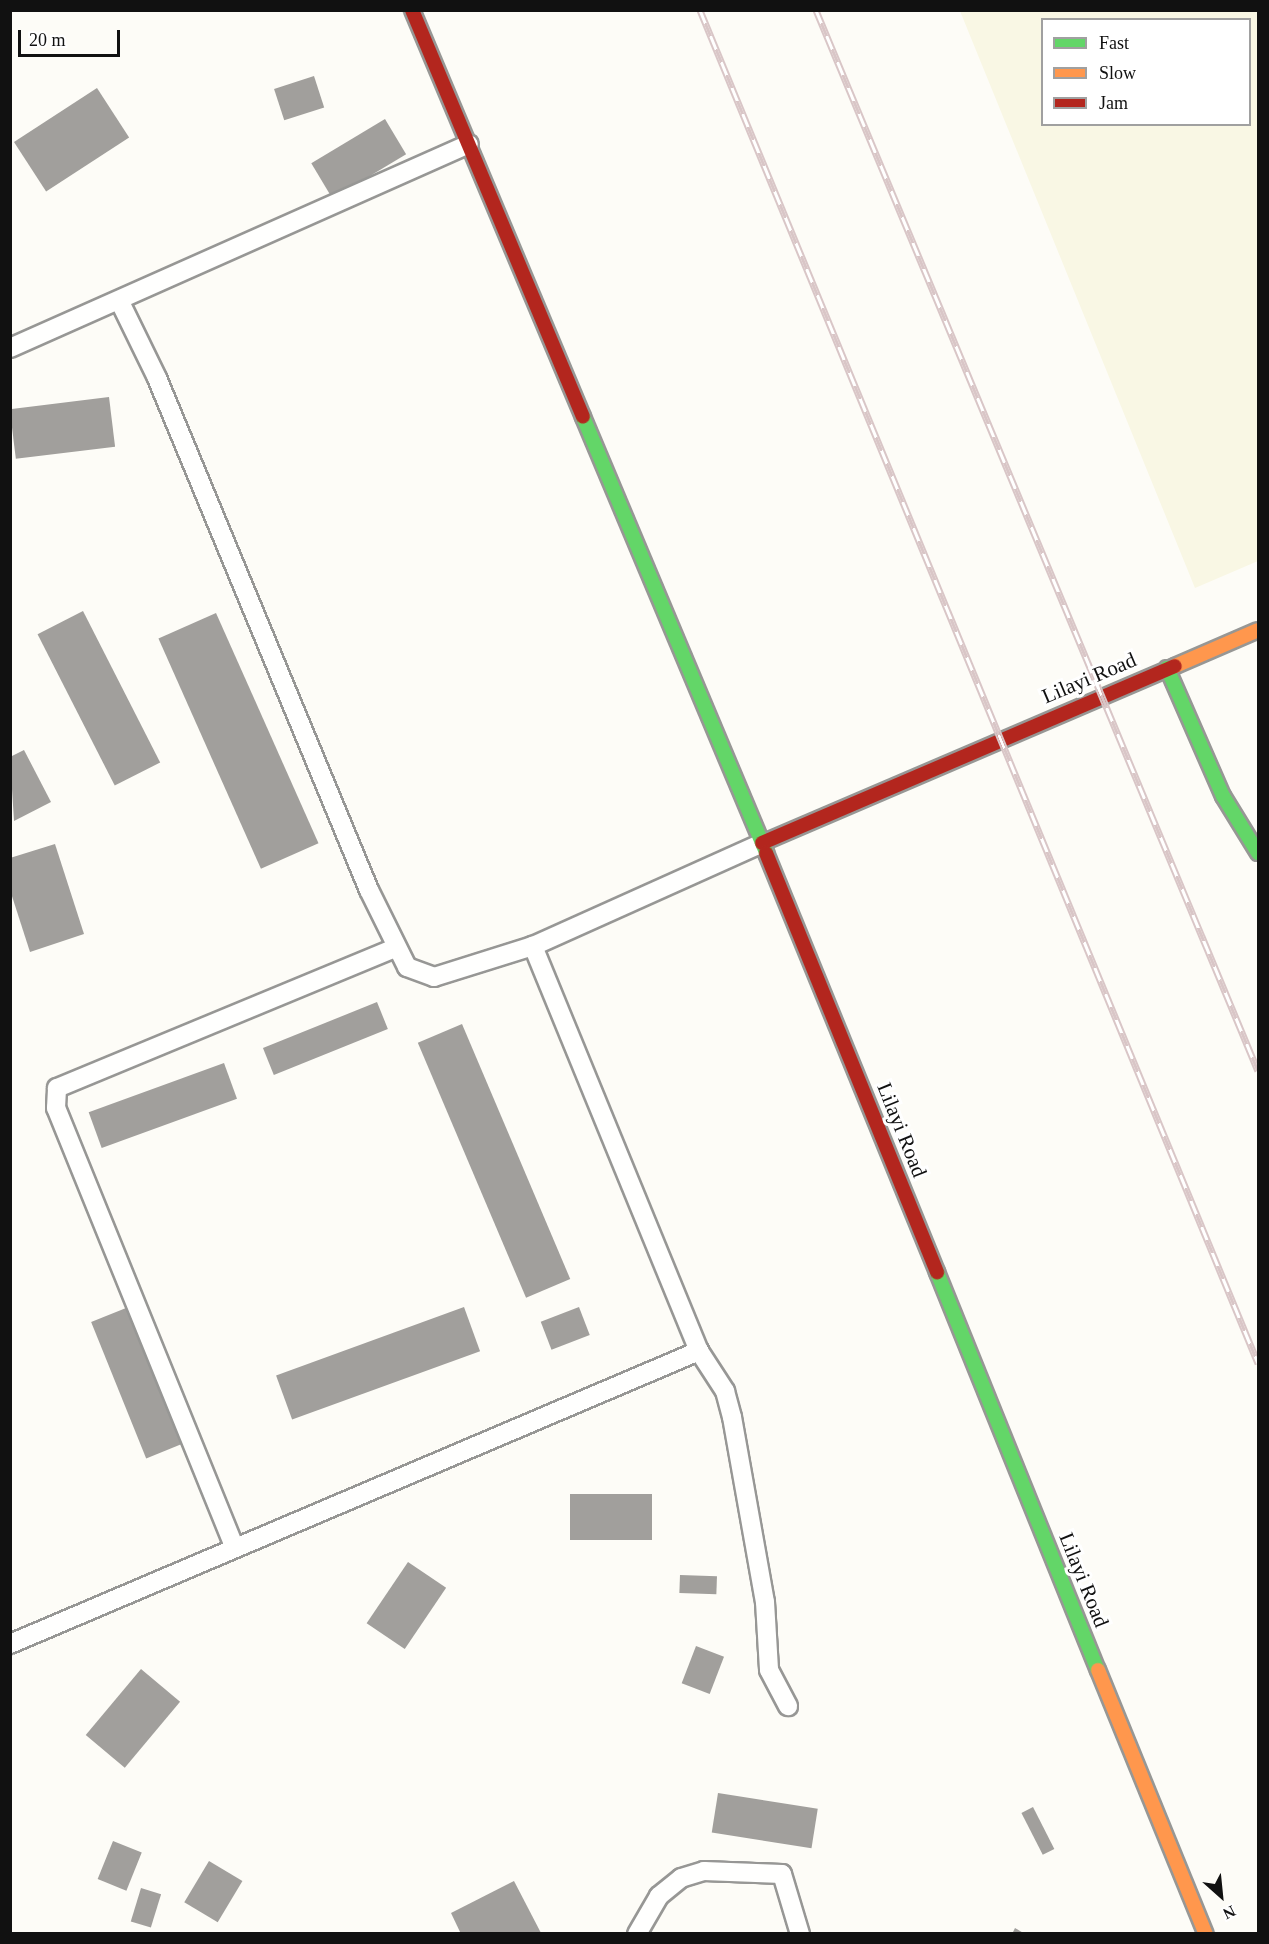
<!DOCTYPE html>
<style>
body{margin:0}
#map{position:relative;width:1269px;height:1944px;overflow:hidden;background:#fdfcf7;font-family:Georgia,serif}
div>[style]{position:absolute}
.farmland>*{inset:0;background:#f9f7e4}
.building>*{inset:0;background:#a19f9c;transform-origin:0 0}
.roads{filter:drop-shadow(2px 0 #979795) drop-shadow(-2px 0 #979795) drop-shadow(0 2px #979795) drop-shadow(0 -2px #979795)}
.lane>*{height:18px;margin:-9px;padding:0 9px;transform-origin:9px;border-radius:9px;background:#fffffe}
.fast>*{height:14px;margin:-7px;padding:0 7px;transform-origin:7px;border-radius:7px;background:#63d668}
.slow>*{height:14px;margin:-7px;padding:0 7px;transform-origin:7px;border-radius:7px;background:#ff974d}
.jam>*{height:14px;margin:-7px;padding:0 7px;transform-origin:7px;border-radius:7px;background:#b3261e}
.rail>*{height:7px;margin-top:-3.5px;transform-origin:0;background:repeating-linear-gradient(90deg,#fff 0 14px,#d9c6c7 0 28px);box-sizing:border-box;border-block:2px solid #d9c6c7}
span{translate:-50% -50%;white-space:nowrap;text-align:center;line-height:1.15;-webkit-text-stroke:6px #fff;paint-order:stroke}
.street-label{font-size:21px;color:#111}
.frame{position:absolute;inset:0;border:12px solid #111;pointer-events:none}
.legend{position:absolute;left:1041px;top:18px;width:210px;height:108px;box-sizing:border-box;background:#fff;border:2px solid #a0a0a0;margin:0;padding:8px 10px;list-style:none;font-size:18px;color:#111}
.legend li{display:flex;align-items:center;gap:12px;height:30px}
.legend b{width:30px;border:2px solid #a0a0a0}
.north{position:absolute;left:1191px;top:1866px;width:60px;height:60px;-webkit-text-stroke:4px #fff;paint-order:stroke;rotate:153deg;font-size:16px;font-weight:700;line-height:24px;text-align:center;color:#111}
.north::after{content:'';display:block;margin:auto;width:21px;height:27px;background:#111;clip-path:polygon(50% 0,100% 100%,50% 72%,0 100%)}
.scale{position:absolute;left:18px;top:30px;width:102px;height:27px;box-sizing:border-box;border:3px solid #111;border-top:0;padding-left:8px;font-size:18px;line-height:21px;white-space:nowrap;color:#111;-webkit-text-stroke:4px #fff;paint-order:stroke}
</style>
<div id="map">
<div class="farmland">
<i style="clip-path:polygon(evenodd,960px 11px,1258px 11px,1258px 561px,1195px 588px,960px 11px,1042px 20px,1250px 20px,1250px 124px,1042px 124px,1042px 20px)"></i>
</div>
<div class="building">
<i style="left:314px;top:76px;width:33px;height:42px;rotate:72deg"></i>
<i style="left:97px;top:88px;width:59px;height:99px;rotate:57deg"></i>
<i style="left:385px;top:119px;width:41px;height:86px;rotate:59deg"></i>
<i style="left:109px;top:397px;width:50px;height:100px;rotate:83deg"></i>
<i style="left:83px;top:611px;width:170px;height:51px;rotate:63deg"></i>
<i style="left:216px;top:613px;width:252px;height:63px;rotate:66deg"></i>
<i style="clip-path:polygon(24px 750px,51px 802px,14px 821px,10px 757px)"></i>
<i style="clip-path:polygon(55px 844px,84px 934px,30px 952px,10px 890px,10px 858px)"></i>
<i style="left:377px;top:1002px;width:29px;height:123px;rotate:68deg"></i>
<i style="left:462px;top:1024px;width:277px;height:48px;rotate:67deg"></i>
<i style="left:224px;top:1063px;width:38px;height:144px;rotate:70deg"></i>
<i style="left:131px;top:1306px;width:147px;height:43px;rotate:68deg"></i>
<i style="left:464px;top:1307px;width:47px;height:200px;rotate:70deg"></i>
<i style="left:579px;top:1307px;width:30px;height:41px;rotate:69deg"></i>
<i style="left:652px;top:1494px;width:46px;height:82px;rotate:90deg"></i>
<i style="left:408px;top:1562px;width:46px;height:74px;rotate:34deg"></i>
<i style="left:680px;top:1575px;width:37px;height:18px;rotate:2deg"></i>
<i style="left:696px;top:1646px;width:30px;height:40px;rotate:21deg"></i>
<i style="left:141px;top:1669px;width:51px;height:86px;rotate:40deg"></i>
<i style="left:718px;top:1793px;width:101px;height:40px;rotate:9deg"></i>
<i style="left:1033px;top:1807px;width:47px;height:13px;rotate:63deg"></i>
<i style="left:113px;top:1841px;width:31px;height:41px;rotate:22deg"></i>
<i style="left:209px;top:1861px;width:39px;height:48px;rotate:31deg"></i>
<i style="clip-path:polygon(514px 1881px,541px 1933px,461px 1934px,451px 1913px)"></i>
<i style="left:141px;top:1888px;width:21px;height:35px;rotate:17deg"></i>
<i style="clip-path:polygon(1015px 1928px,1025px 1934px,1012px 1934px)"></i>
</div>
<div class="roads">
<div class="lane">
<i style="left:120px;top:302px;width:85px;rotate:64deg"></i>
<i style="left:157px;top:378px;width:554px;rotate:67.51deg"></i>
<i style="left:369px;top:890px;width:86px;rotate:63.7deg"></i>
<i style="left:407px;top:967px;width:29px;rotate:20deg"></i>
<i style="left:434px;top:977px;width:104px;rotate:-17.4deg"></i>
<i style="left:10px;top:348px;width:502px;rotate:-23.96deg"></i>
<i style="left:699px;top:1351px;width:48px;rotate:57deg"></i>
<i style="left:725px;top:1391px;width:27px;rotate:75deg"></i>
<i style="left:732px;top:1417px;width:188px;rotate:79.9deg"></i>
<i style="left:765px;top:1602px;width:68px;rotate:86.6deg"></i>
<i style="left:769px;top:1670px;width:41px;rotate:62.2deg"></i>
<i style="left:234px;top:1546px;width:473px;rotate:-112.1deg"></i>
<i style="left:56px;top:1108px;width:20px;rotate:-87deg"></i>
<i style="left:57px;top:1088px;width:366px;rotate:-22.5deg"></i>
<i style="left:10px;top:1644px;width:749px;rotate:-23.04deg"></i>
<i style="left:699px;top:1351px;width:438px;rotate:-112.3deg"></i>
<i style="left:533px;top:946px;width:251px;rotate:-24.2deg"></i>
<i style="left:637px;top:1934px;width:44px;rotate:-59.9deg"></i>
<i style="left:659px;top:1896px;width:28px;rotate:-39deg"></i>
<i style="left:681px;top:1878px;width:24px;rotate:-17deg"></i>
<i style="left:704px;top:1871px;width:78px;rotate:2.2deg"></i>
<i style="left:782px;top:1874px;width:63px;rotate:73.3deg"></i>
</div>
<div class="fast">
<i style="left:583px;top:417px;width:473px;rotate:67.2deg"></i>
<i style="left:1167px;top:668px;width:140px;rotate:66.4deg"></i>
<i style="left:1223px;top:796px;width:67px;rotate:58.4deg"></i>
<i style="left:937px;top:1272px;width:429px;rotate:68deg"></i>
</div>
<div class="slow">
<i style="left:1175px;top:666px;width:90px;rotate:-23.4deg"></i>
<i style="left:1098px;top:1670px;width:285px;rotate:67.8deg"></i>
</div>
<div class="jam">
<i style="left:412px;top:10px;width:441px;rotate:67.2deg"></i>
<i style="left:762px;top:843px;width:449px;rotate:-23.2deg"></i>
<i style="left:766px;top:853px;width:453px;rotate:67.8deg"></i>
</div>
</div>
<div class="rail">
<i style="left:700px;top:10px;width:1464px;rotate:67.59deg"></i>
<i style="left:816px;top:10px;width:1149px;rotate:67.38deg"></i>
</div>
<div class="street-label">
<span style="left:1089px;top:678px;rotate:-23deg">Lilayi Road</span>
<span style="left:902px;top:1130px;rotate:68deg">Lilayi Road</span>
<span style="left:1084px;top:1580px;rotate:68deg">Lilayi Road</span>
</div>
<div class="frame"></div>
<ul class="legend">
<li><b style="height:8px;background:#63d668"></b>Fast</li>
<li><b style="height:8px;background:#ff974d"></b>Slow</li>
<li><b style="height:8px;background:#b3261e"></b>Jam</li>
</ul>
<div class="north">N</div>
<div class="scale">20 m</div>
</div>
